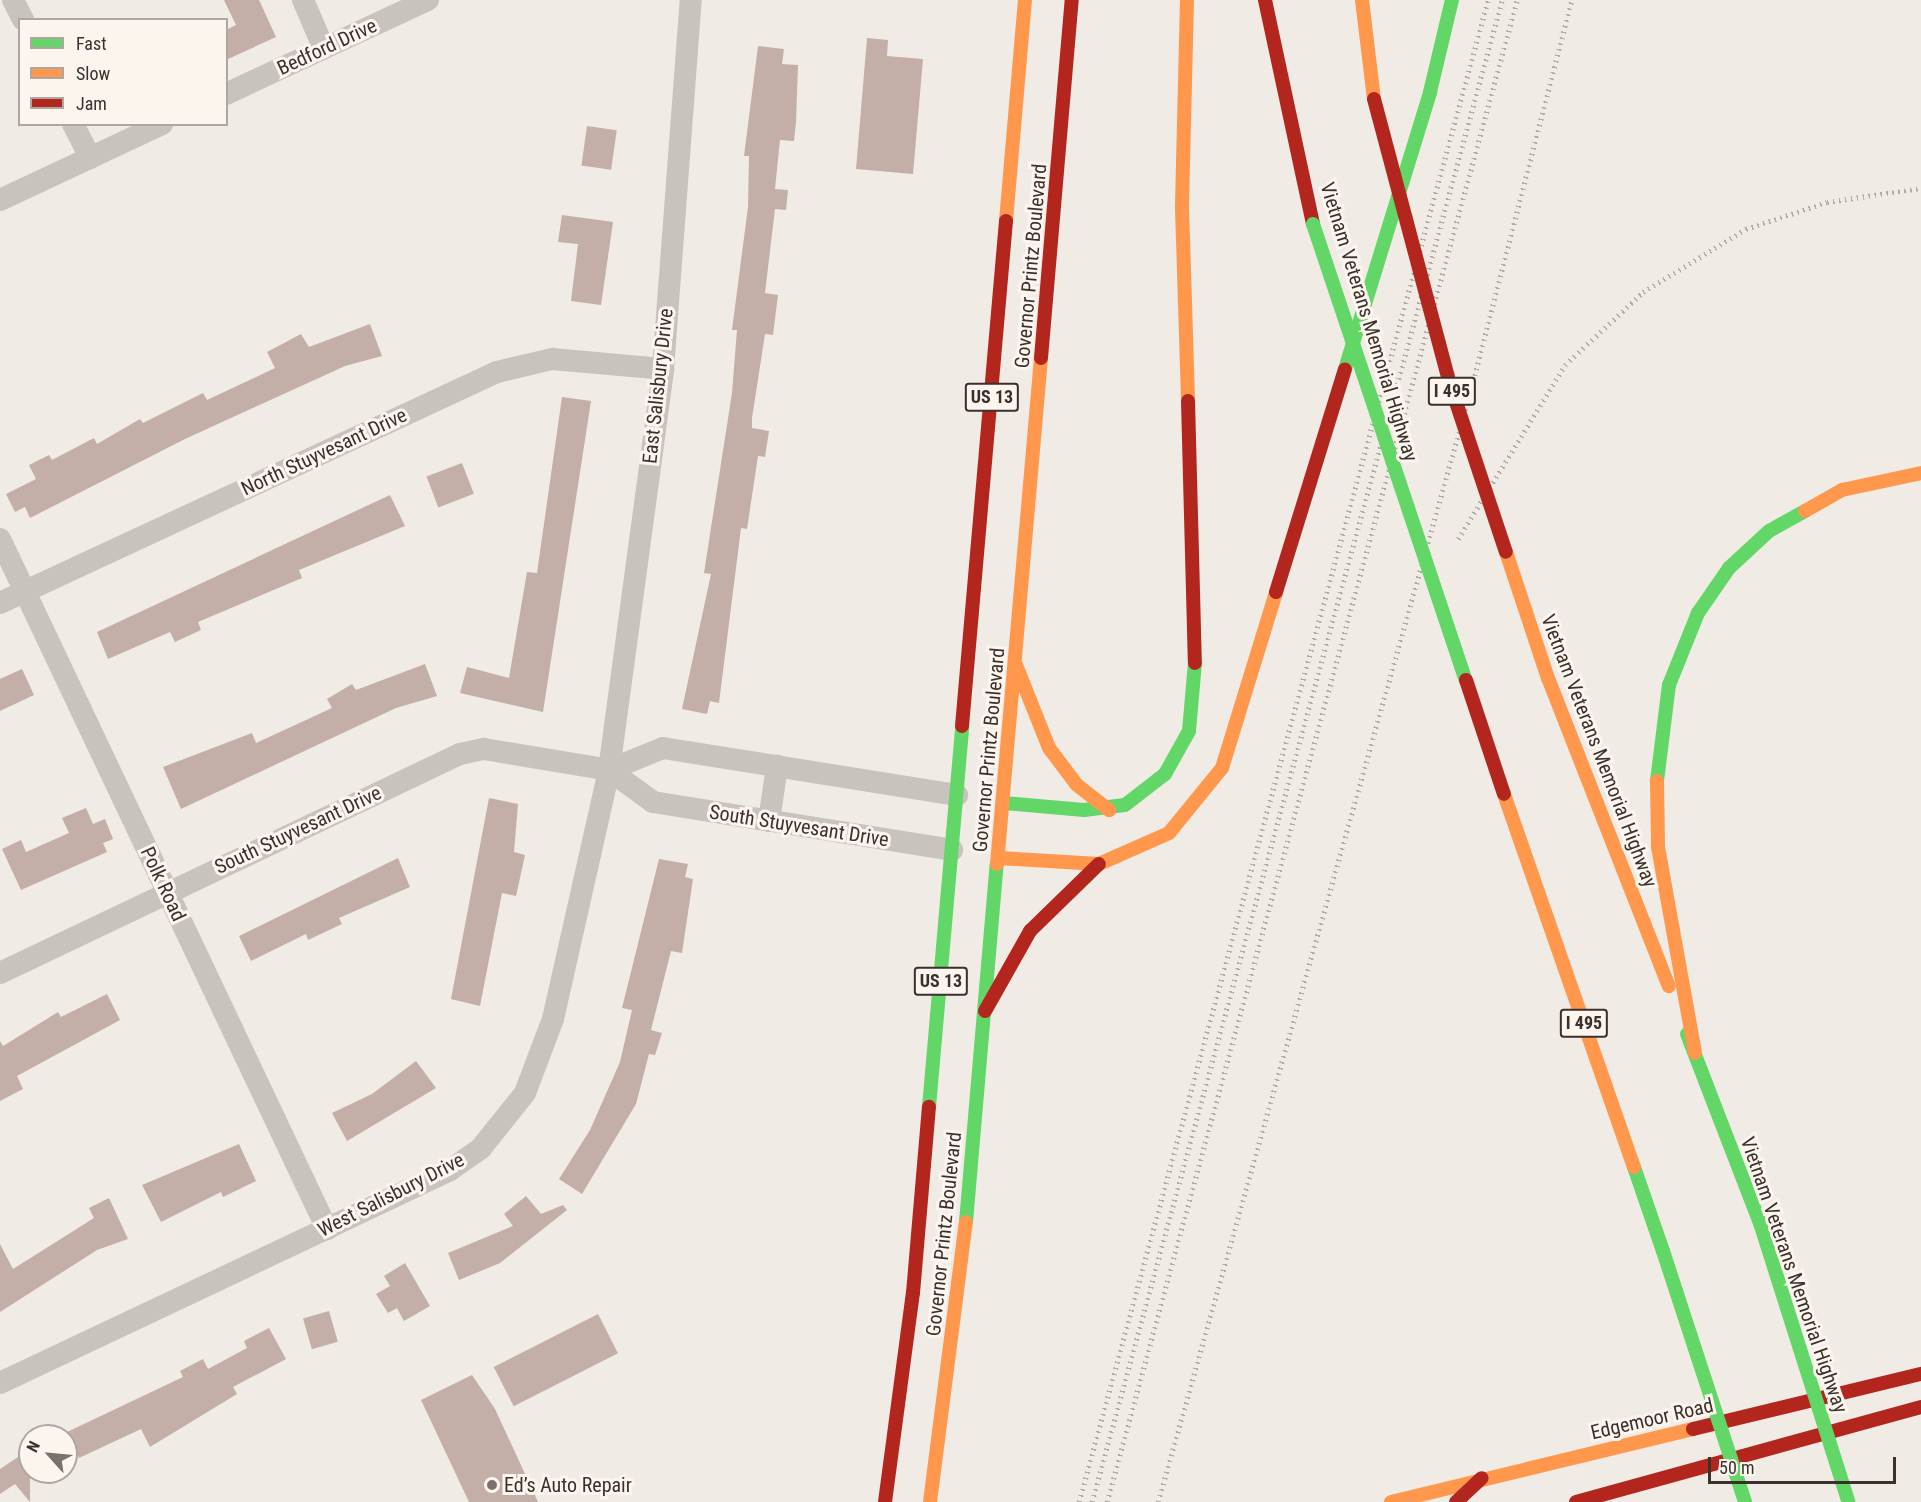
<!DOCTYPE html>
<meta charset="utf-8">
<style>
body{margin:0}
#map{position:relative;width:1921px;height:1502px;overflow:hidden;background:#f0ebe5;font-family:"Roboto Condensed",sans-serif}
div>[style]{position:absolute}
.building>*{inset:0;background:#c3afa7;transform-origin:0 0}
.street>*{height:22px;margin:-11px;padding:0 11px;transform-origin:11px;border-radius:11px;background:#c9c3be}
.fast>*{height:14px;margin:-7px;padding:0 7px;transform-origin:7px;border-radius:7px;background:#63d668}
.slow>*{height:14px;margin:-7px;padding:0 7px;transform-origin:7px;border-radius:7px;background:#ff974d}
.jam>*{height:14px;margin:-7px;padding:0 7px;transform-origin:7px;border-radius:7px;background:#b3261e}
.rail>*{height:4.5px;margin-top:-2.25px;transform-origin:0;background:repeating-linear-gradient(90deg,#b1aca8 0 1.5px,transparent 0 6px)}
.fast-bridge>*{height:14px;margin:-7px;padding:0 7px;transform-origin:7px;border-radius:7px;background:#63d668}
.slow-bridge>*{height:14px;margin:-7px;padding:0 7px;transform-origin:7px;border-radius:7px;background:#ff974d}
.jam-bridge>*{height:14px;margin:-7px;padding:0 7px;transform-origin:7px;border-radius:7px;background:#b3261e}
.dots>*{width:16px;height:16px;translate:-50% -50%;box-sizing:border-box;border:3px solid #fbf5ee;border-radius:50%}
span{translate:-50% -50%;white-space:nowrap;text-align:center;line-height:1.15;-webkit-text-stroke:6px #fbf5ee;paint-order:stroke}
.shield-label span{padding:2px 4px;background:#fbf5ee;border:2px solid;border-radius:4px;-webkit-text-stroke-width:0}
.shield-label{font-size:18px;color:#3b302b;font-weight:700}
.street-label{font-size:20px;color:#3b302b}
.poi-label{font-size:20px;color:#3b302b}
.left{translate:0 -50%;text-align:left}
.legend{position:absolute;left:18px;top:18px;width:210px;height:108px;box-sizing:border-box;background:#fbf5ee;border:2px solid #aea6a0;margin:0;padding:8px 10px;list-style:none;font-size:18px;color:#3b302b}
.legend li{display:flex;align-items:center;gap:12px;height:30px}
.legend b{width:30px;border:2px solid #aea6a0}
.north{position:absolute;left:18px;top:1424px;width:60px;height:60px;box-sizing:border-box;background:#fbf5ee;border:2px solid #aea6a0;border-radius:50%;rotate:297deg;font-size:16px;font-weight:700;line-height:24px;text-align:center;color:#3b302b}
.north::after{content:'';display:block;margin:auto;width:21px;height:27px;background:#7a716c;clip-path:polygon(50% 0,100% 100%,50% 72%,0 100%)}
.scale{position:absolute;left:1708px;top:1457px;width:188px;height:27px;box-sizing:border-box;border:3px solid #3b302b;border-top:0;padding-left:8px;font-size:18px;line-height:21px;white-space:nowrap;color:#3b302b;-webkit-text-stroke:4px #fbf5ee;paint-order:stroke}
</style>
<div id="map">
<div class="building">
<i style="clip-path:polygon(224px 0,259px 0,276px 37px,226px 60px,226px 30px,236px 25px)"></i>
<i style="clip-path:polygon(867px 38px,888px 40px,887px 56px,923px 59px,913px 174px,856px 169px)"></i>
<i style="clip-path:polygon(758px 46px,784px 49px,782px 64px,798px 65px,796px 122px,794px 141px,780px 140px,775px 189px,788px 190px,786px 210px,775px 209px,765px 293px,778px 295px,773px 335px,765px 334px,752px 418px,752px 428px,769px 431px,765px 457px,758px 456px,747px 529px,741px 528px,719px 703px,710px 701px,707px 714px,682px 709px,711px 574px,704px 573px,732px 393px,737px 330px,732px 330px,748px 207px,749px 156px,744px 156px)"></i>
<i style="left:587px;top:126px;width:30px;height:40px;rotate:8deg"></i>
<i style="clip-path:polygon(562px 215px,613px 222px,601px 305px,571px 301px,578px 244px,558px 242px)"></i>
<i style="clip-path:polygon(370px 324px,382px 356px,345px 366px,185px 439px,30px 518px,25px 507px,15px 512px,6px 494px,36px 479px,29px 465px,49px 455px,52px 460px,94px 438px,97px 444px,140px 419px,143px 423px,203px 393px,207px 400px,275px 368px,267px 352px,301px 334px,309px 347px)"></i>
<i style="clip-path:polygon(562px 397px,591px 401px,543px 712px,460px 693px,467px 667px,509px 678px,527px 572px,537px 573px)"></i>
<i style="left:462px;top:463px;width:33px;height:38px;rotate:69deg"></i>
<i style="clip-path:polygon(390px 495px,405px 526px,299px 570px,302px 578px,198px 622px,201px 630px,175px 642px,170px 632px,108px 659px,97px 632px)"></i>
<i style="clip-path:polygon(425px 664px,437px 696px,396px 708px,181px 809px,163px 767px,252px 733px,256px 743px,332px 708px,327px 699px,352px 684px,356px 690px)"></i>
<i style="clip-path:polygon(22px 669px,34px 695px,0 711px,0 679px)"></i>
<i style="clip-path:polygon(489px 798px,518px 804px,514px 852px,525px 855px,516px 896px,502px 893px,480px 1006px,451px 999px)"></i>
<i style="clip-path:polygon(86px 808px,93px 824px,105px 819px,113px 839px,103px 843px,107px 852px,21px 890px,2px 849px,21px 840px,26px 852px,69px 833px,62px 818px)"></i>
<i style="clip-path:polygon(398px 858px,410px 887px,339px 918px,342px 924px,308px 940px,306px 934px,251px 961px,239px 936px)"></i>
<i style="clip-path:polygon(659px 859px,688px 864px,685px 877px,693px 879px,682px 953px,671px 951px,651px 1030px,662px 1033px,655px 1055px,649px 1054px,636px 1104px,582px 1194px,559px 1179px,590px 1130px,620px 1062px,632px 1010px,622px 1008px)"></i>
<i style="clip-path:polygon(107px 994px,120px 1020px,17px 1076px,23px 1089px,0 1101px,0 1041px,3px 1046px,58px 1012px,61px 1017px)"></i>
<i style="clip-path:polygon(416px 1061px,436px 1088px,347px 1141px,332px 1113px,372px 1094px)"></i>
<i style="clip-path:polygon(239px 1144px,256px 1181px,223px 1197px,221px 1192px,161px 1222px,142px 1185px)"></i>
<i style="clip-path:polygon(526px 1196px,541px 1214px,563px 1205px,567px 1210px,500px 1263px,459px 1280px,448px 1253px,513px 1226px,504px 1214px)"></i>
<i style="clip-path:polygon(109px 1198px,128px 1239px,97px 1250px,0 1312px,0 1244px,13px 1269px,94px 1218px,89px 1208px)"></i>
<i style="clip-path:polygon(405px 1263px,430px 1306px,404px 1321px,397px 1308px,388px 1313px,376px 1294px,390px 1286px,384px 1276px)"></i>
<i style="left:329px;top:1311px;width:32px;height:27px;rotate:74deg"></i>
<i style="left:598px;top:1314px;width:44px;height:117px;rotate:63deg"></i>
<i style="clip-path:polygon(269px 1328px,286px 1359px,233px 1387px,237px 1394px,150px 1447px,141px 1429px,79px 1458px,67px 1432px,183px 1377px,180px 1371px,203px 1359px,208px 1369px,247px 1348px,244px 1341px)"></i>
<i style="clip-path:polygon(472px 1375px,495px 1409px,538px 1502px,469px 1502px,421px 1400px)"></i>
<i style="clip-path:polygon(30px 1449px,30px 1502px,15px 1484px,0 1494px,0 1469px)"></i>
</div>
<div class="street">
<i style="left:13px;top:0;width:22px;rotate:63deg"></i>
<i style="left:303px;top:0;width:53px;rotate:66.8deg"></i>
<i style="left:226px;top:94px;width:223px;rotate:-25deg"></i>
<i style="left:73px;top:124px;width:38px;rotate:63deg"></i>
<i style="left:0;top:200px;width:179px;rotate:-25.1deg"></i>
<i style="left:0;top:539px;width:764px;rotate:64.64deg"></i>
<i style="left:0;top:603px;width:548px;rotate:-24.93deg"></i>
<i style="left:497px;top:372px;width:57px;rotate:-13.3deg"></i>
<i style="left:552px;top:359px;width:111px;rotate:5.1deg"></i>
<i style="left:609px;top:770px;width:58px;rotate:-22.2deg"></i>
<i style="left:663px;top:748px;width:298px;rotate:9.1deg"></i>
<i style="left:769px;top:821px;width:56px;rotate:-81.7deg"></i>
<i style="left:0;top:973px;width:509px;rotate:-25.46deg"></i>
<i style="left:460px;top:754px;width:25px;rotate:-12deg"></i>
<i style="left:484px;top:749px;width:127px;rotate:9.5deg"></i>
<i style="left:609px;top:770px;width:54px;rotate:36deg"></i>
<i style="left:653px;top:802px;width:303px;rotate:9.1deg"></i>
<i style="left:0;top:1383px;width:498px;rotate:-25.3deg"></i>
<i style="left:450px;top:1170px;width:38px;rotate:-35deg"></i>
<i style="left:481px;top:1148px;width:70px;rotate:-51.3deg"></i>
<i style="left:525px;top:1093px;width:79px;rotate:-69.3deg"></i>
<i style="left:553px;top:1019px;width:255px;rotate:-77.3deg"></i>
<i style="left:609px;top:770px;width:405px;rotate:-82.3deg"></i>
<i style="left:663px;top:369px;width:370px;rotate:-85.7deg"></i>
</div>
<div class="fast">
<i style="left:1345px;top:369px;width:290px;rotate:-72.9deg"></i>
<i style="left:1430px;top:92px;width:95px;rotate:-76.6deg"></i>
<i style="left:1657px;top:781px;width:97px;rotate:-82.9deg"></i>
<i style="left:1669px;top:685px;width:78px;rotate:-68.1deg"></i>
<i style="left:1698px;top:613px;width:55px;rotate:-55.4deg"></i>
<i style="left:1729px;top:568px;width:54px;rotate:-42.8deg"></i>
<i style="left:1769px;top:531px;width:41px;rotate:-29.1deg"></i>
<i style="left:1004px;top:803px;width:80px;rotate:5deg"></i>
<i style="left:1084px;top:810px;width:41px;rotate:-7deg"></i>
<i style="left:1125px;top:805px;width:51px;rotate:-37.8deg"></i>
<i style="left:1165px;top:774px;width:49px;rotate:-60.8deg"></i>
<i style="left:1189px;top:731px;width:68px;rotate:-85deg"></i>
<i style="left:1687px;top:1034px;width:203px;rotate:68.9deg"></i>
<i style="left:929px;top:1107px;width:382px;rotate:-85deg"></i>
<i style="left:1634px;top:1167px;width:89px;rotate:71deg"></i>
<i style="left:966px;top:1222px;width:359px;rotate:-85.1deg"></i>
</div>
<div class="slow">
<i style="left:1187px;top:0;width:208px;rotate:91.4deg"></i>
<i style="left:1182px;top:208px;width:193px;rotate:88.2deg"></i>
<i style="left:1362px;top:0;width:100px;rotate:83.1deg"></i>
<i style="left:1006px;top:221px;width:222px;rotate:-85.1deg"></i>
<i style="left:1805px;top:511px;width:43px;rotate:-29.6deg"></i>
<i style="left:1842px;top:490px;width:81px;rotate:-12.1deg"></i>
<i style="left:1016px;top:665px;width:89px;rotate:68.3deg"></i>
<i style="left:1049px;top:748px;width:46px;rotate:52.9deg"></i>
<i style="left:1077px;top:785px;width:41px;rotate:38deg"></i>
<i style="left:1548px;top:678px;width:331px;rotate:68.6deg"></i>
<i style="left:1657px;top:781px;width:66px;rotate:89.1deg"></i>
<i style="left:1658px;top:847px;width:209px;rotate:79.8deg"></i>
<i style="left:1504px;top:794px;width:395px;rotate:70.8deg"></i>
<i style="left:999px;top:858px;width:100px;rotate:3.4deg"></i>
<i style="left:1099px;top:864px;width:77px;rotate:-23.9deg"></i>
<i style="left:1169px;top:833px;width:84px;rotate:-50.8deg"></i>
<i style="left:1222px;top:768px;width:184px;rotate:-72.9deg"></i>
<i style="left:997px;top:864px;width:508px;rotate:-85.03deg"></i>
<i style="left:930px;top:1502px;width:282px;rotate:-82.7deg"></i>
<i style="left:1391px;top:1502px;width:311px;rotate:-13.6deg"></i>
</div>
<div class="jam">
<i style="left:1265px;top:0;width:229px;rotate:77.9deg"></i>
<i style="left:1041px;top:358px;width:359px;rotate:-85.1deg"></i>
<i style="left:1188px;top:401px;width:262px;rotate:88.5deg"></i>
<i style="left:1276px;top:592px;width:233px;rotate:-72.8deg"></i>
<i style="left:962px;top:726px;width:507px;rotate:-85.02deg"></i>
<i style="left:985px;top:1011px;width:92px;rotate:-60.6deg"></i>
<i style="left:1030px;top:931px;width:96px;rotate:-44.2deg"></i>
<i style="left:1693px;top:1429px;width:235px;rotate:-13.6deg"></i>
<i style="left:885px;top:1502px;width:211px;rotate:-82.4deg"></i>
<i style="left:913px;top:1293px;width:187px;rotate:-85.1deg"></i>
<i style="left:1456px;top:1502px;width:35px;rotate:-43deg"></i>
<i style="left:1576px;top:1502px;width:358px;rotate:-15.4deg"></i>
</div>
<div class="rail">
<i style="left:1458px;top:539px;width:204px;rotate:-58.4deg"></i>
<i style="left:1565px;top:365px;width:107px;rotate:-43.1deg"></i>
<i style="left:1643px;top:292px;width:121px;rotate:-31.5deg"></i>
<i style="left:1746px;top:229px;width:85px;rotate:-18.4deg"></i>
<i style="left:1827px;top:202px;width:95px;rotate:-8.5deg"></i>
<i style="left:1079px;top:1502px;width:1557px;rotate:-74.77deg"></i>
<i style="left:1092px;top:1502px;width:1557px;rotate:-74.73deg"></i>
<i style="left:1107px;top:1502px;width:1557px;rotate:-74.73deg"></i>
<i style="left:1158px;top:1502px;width:1152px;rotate:-74.29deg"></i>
<i style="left:1470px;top:393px;width:406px;rotate:-75.5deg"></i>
</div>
<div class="fast-bridge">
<i style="left:1313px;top:224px;width:481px;rotate:71.5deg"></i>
<i style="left:1760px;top:1223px;width:292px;rotate:72.4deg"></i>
<i style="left:1663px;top:1251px;width:264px;rotate:71.9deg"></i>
</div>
<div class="slow-bridge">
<i style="left:1506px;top:552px;width:133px;rotate:71.6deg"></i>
</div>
<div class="jam-bridge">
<i style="left:1374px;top:99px;width:289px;rotate:75.1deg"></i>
<i style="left:1448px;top:378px;width:183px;rotate:71.6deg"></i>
<i style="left:1466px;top:680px;width:120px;rotate:71.6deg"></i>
</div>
<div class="dots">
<i style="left:492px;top:1485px;background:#7a716c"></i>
</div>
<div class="shield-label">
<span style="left:1452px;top:391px">I 495</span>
<span style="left:992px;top:397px">US 13</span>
<span style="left:941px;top:981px">US 13</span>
<span style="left:1584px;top:1023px">I 495</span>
</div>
<div class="street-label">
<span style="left:327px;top:47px;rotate:-25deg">Bedford Drive</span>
<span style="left:1031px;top:266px;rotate:-85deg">Governor Printz Boulevard</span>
<span style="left:1369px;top:322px;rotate:73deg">Vietnam Veterans Memorial Highway</span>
<span style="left:658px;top:386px;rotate:-84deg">East Salisbury Drive</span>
<span style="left:324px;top:452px;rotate:-25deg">North Stuyvesant Drive</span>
<span style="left:989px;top:750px;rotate:-85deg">Governor Printz Boulevard</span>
<span style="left:1599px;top:751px;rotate:69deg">Vietnam Veterans Memorial Highway</span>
<span style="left:799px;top:826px;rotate:9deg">South Stuyvesant Drive</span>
<span style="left:298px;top:830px;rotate:-25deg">South Stuyvesant Drive</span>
<span style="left:163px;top:884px;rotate:65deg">Polk Road</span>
<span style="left:391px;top:1195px;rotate:-27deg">West Salisbury Drive</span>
<span style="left:944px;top:1234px;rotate:-84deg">Governor Printz Boulevard</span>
<span style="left:1794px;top:1275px;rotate:71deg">Vietnam Veterans Memorial Highway</span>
<span style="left:1652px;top:1419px;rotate:-13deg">Edgemoor Road</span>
</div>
<div class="poi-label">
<span class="left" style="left:504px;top:1485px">Ed’s Auto Repair</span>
</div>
<ul class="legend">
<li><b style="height:8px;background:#63d668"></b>Fast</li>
<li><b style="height:8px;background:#ff974d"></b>Slow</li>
<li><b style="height:8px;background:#b3261e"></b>Jam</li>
</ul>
<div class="north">N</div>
<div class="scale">50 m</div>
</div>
